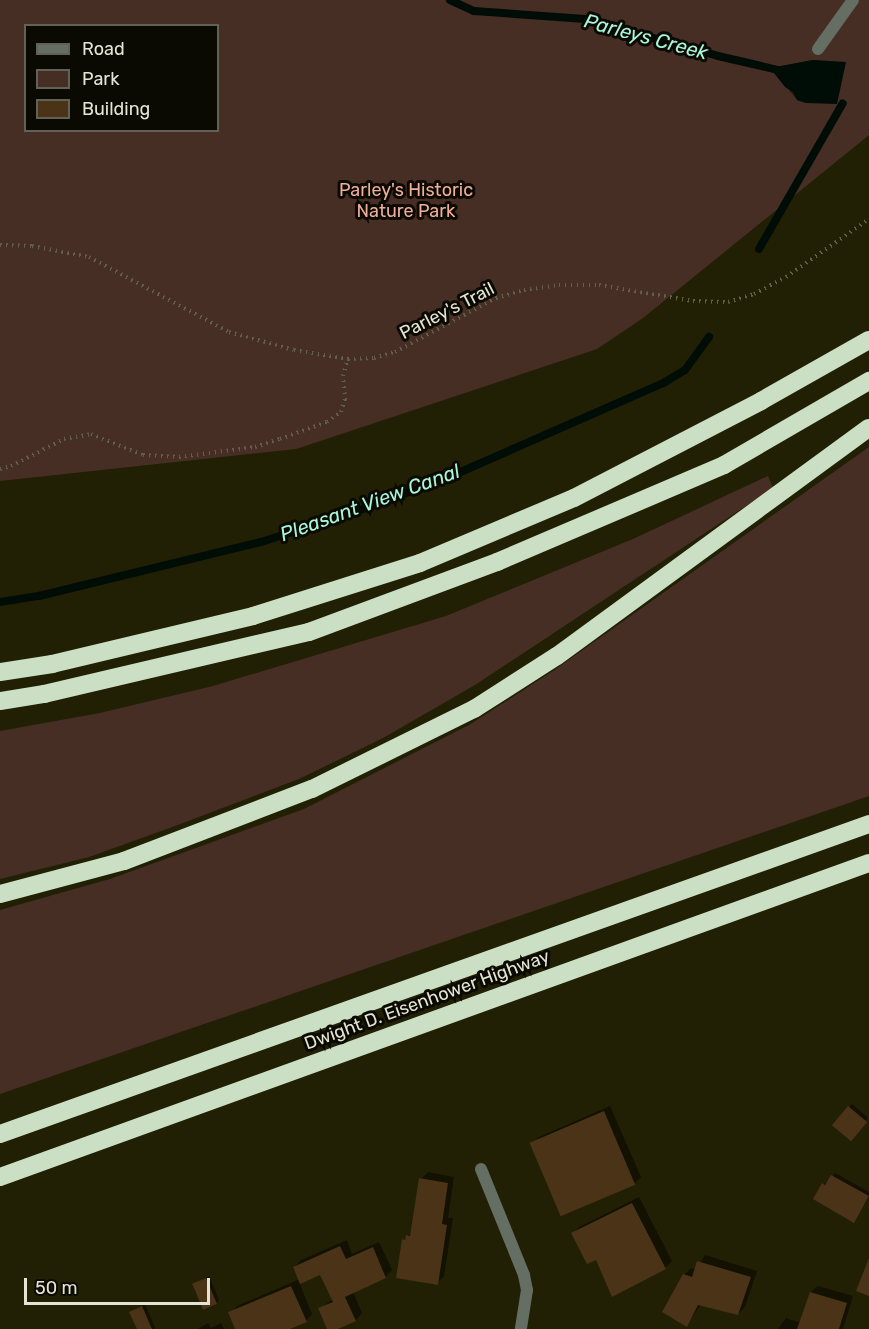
<!DOCTYPE html>
<style>
body{margin:0}
#map{position:relative;width:869px;height:1329px;overflow:hidden;background:#222004;font-family:Rubik,sans-serif}
div>[style]{position:absolute}
.green>*{inset:0;background:#472e25}
.water>*{inset:0;background:#000d07}
.shadow>*{inset:0;background:#0007;transform-origin:0 0}
.stream>*{height:8px;margin:-4px;padding:0 4px;transform-origin:4px;border-radius:4px;background:#000d07}
.building>*{inset:0;background:#4a3316;transform-origin:0 0}
.path>*{height:4px;margin-top:-2px;transform-origin:0;background:repeating-linear-gradient(90deg,#615f47 0 1.5px,transparent 0 6px)}
.lane>*{height:12px;margin:-6px;padding:0 6px;transform-origin:6px;border-radius:6px;background:#656e62}
.street>*{height:12px;margin:-6px;padding:0 6px;transform-origin:6px;border-radius:6px;background:#656e62}
.highway>*{height:18px;margin:-9px;padding:0 9px;transform-origin:9px;border-radius:9px;background:#cadfc3}
span{translate:-50% -50%;white-space:nowrap;text-align:center;line-height:1.15;-webkit-text-stroke:6px #0a0902;paint-order:stroke}
.park-label{font-size:18px;color:#f0ad97}
.street-label{font-size:18px;color:#e5e4d4}
.water-label{font-size:20px;color:#a8f6dc;font-style:italic}
.legend{position:absolute;left:24px;top:24px;width:195px;height:108px;box-sizing:border-box;background:#0a0902;border:2px solid #626156;margin:0;padding:8px 10px;list-style:none;font-size:18px;color:#e5e4d4}
.legend li{display:flex;align-items:center;gap:12px;height:30px}
.legend b{width:30px;border:2px solid #626156}
.scale{position:absolute;left:24px;top:1278px;width:186px;height:27px;box-sizing:border-box;border:3px solid #e5e4d4;border-top:0;padding-left:8px;font-size:18px;line-height:21px;white-space:nowrap;color:#e5e4d4;-webkit-text-stroke:4px #0a0902;paint-order:stroke}
</style>
<div id="map">
<div class="green">
<i style="clip-path:polygon(evenodd,0 0,869px 0,869px 135px,643px 318px,597px 349px,296px 449px,0 481px,0 0,26px 26px,218px 26px,218px 130px,26px 130px,26px 26px,0 0,813px 60px,822px 61px,812px 102px,806px 103px,797px 100px,771px 68px,813px 60px)"></i>
<i style="clip-path:polygon(869px 447px,869px 796px,0 1094px,0 910px,110px 879px,304px 809px,469px 725px,553px 671px)"></i>
<i style="clip-path:polygon(768px 476px,773px 488px,475px 685px,383px 738px,299px 779px,175px 826px,89px 857px,0 879px,0 731px,100px 713px,213px 686px,446px 616px,633px 539px)"></i>
</div>
<div class="water">
<i style="clip-path:polygon(813px 60px,846px 62px,837px 104px,806px 103px,797px 100px,793px 92px,785px 87px,770px 68px)"></i>
</div>
<div class="shadow">
<i style="left:852px;top:1104px;width:21px;height:28px;rotate:41deg"></i>
<i style="clip-path:polygon(610px 1106px,641px 1177px,634px 1184px,532px 1143px,539px 1137px)"></i>
<i style="clip-path:polygon(428px 1172px,454px 1177px,448px 1218px,453px 1218px,444px 1276px,437px 1283px,404px 1240px,413px 1230px,421px 1179px)"></i>
<i style="clip-path:polygon(835px 1173px,869px 1192px,869px 1198px,854px 1221px,823px 1184px,829px 1182px)"></i>
<i style="clip-path:polygon(639px 1197px,672px 1261px,665px 1268px,612px 1295px,596px 1258px,573px 1233px,579px 1227px)"></i>
<i style="clip-path:polygon(347px 1240px,352px 1254px,379px 1242px,392px 1270px,385px 1277px,353px 1292px,362px 1313px,356px 1320px,329px 1329px,320px 1309px,333px 1299px,321px 1273px,299px 1282px,312px 1314px,306px 1321px,286px 1329px,237px 1329px,230px 1313px,237px 1306px,300px 1279px,294px 1267px,301px 1260px)"></i>
<i style="clip-path:polygon(705px 1255px,757px 1271px,745px 1307px,738px 1314px,701px 1304px,687px 1325px,684px 1275px,691px 1268px,696px 1270px)"></i>
<i style="clip-path:polygon(209px 1276px,219px 1300px,216px 1303px,194px 1284px)"></i>
<i style="clip-path:polygon(818px 1286px,853px 1296px,843px 1329px,778px 1329px,786px 1318px,801px 1323px,811px 1292px)"></i>
<i style="clip-path:polygon(145px 1304px,155px 1328px,154px 1329px,139px 1329px,131px 1312px)"></i>
<i style="clip-path:polygon(208px 1323px,211px 1328px,221px 1323px,224px 1329px,198px 1329px)"></i>
</div>
<div class="stream">
<i style="left:450px;top:0;width:26px;rotate:25deg"></i>
<i style="left:474px;top:11px;width:111px;rotate:4.1deg"></i>
<i style="left:585px;top:19px;width:138px;rotate:15.5deg"></i>
<i style="left:718px;top:56px;width:62px;rotate:13.1deg"></i>
<i style="left:759px;top:249px;width:168px;rotate:-60.1deg"></i>
<i style="left:0;top:602px;width:39px;rotate:-9deg"></i>
<i style="left:39px;top:596px;width:228px;rotate:-13.7deg"></i>
<i style="left:261px;top:542px;width:86px;rotate:-17.6deg"></i>
<i style="left:343px;top:516px;width:103px;rotate:-19.8deg"></i>
<i style="left:440px;top:481px;width:246px;rotate:-23.7deg"></i>
<i style="left:665px;top:382px;width:23px;rotate:-31deg"></i>
<i style="left:685px;top:370px;width:41px;rotate:-54deg"></i>
</div>
<div class="building">
<i style="left:848px;top:1106px;width:25px;height:25px;rotate:40deg"></i>
<i style="left:604px;top:1111px;width:80px;height:81px;rotate:67deg"></i>
<i style="clip-path:polygon(831px 1175px,869px 1196px,854px 1223px,813px 1199px,822px 1183px,825px 1185px)"></i>
<i style="clip-path:polygon(419px 1178px,448px 1183px,442px 1224px,447px 1225px,438px 1285px,396px 1278px,402px 1239px,405px 1240px,406px 1235px,410px 1236px)"></i>
<i style="clip-path:polygon(632px 1203px,666px 1269px,612px 1297px,596px 1260px,587px 1264px,571px 1233px)"></i>
<i style="clip-path:polygon(340px 1246px,346px 1259px,373px 1247px,386px 1278px,345px 1297px,356px 1321px,338px 1329px,327px 1329px,318px 1308px,333px 1302px,320px 1275px,300px 1284px,293px 1267px)"></i>
<i style="clip-path:polygon(869px 1258px,869px 1296px,856px 1291px)"></i>
<i style="clip-path:polygon(697px 1261px,751px 1277px,738px 1315px,698px 1305px,687px 1327px,662px 1312px,683px 1274px,692px 1277px)"></i>
<i style="left:206px;top:1278px;width:28px;height:15px;rotate:67deg"></i>
<i style="clip-path:polygon(291px 1286px,307px 1322px,290px 1329px,235px 1329px,228px 1312px)"></i>
<i style="clip-path:polygon(810px 1292px,847px 1303px,839px 1329px,797px 1329px)"></i>
<i style="clip-path:polygon(142px 1306px,152px 1329px,137px 1329px,129px 1312px)"></i>
</div>
<div class="path">
<i style="left:0;top:245px;width:32px;rotate:2deg"></i>
<i style="left:32px;top:246px;width:58px;rotate:10.9deg"></i>
<i style="left:89px;top:257px;width:159px;rotate:28.2deg"></i>
<i style="left:229px;top:332px;width:67px;rotate:15.5deg"></i>
<i style="left:294px;top:350px;width:55px;rotate:9.5deg"></i>
<i style="left:348px;top:359px;width:26px;rotate:-2deg"></i>
<i style="left:374px;top:358px;width:22px;rotate:-16deg"></i>
<i style="left:395px;top:352px;width:115px;rotate:-28.1deg"></i>
<i style="left:496px;top:298px;width:29px;rotate:-16deg"></i>
<i style="left:524px;top:290px;width:35px;rotate:-8deg"></i>
<i style="left:559px;top:285px;width:40px"></i>
<i style="left:599px;top:285px;width:95px;rotate:9.7deg"></i>
<i style="left:693px;top:301px;width:35px;rotate:2deg"></i>
<i style="left:728px;top:302px;width:27px;rotate:-17deg"></i>
<i style="left:754px;top:294px;width:36px;rotate:-28deg"></i>
<i style="left:786px;top:277px;width:101px;rotate:-34.9deg"></i>
<i style="left:0;top:469px;width:11px;rotate:-15deg"></i>
<i style="left:11px;top:466px;width:59px;rotate:-27deg"></i>
<i style="left:64px;top:439px;width:27px;rotate:-10deg"></i>
<i style="left:91px;top:434px;width:56px;rotate:22deg"></i>
<i style="left:143px;top:455px;width:36px;rotate:3deg"></i>
<i style="left:179px;top:457px;width:77px;rotate:-7.5deg"></i>
<i style="left:255px;top:447px;width:26px;rotate:-18deg"></i>
<i style="left:280px;top:439px;width:50px;rotate:-19.9deg"></i>
<i style="left:327px;top:422px;width:17px;rotate:-36deg"></i>
<i style="left:341px;top:412px;width:13px;rotate:-72deg"></i>
<i style="left:345px;top:400px;width:24px;rotate:-95deg"></i>
<i style="left:343px;top:376px;width:18px;rotate:-74deg"></i>
</div>
<div class="lane">
<i style="left:818px;top:49px;width:60px;rotate:-54.5deg"></i>
</div>
<div class="street">
<i style="left:481px;top:1169px;width:114px;rotate:67.9deg"></i>
<i style="left:524px;top:1275px;width:15px;rotate:79deg"></i>
<i style="left:527px;top:1290px;width:39px;rotate:99deg"></i>
</div>
<div class="highway">
<i style="left:0;top:672px;width:53px;rotate:-8.7deg"></i>
<i style="left:52px;top:664px;width:207px;rotate:-13.4deg"></i>
<i style="left:253px;top:616px;width:175px;rotate:-17.6deg"></i>
<i style="left:420px;top:563px;width:167px;rotate:-22.9deg"></i>
<i style="left:574px;top:498px;width:211px;rotate:-27.4deg"></i>
<i style="left:761px;top:401px;width:124px;rotate:-29.5deg"></i>
<i style="left:0;top:701px;width:45px;rotate:-9deg"></i>
<i style="left:44px;top:694px;width:272px;rotate:-13.2deg"></i>
<i style="left:309px;top:632px;width:201px;rotate:-20.4deg"></i>
<i style="left:497px;top:562px;width:247px;rotate:-23.1deg"></i>
<i style="left:724px;top:465px;width:168px;rotate:-30.1deg"></i>
<i style="left:0;top:894px;width:128px;rotate:-14.9deg"></i>
<i style="left:124px;top:861px;width:201px;rotate:-21deg"></i>
<i style="left:312px;top:789px;width:181px;rotate:-26.3deg"></i>
<i style="left:474px;top:709px;width:98px;rotate:-32.6deg"></i>
<i style="left:557px;top:656px;width:386px;rotate:-36.2deg"></i>
<i style="left:0;top:1134px;width:923px;rotate:-19.63deg"></i>
<i style="left:0;top:1177px;width:924px;rotate:-19.87deg"></i>
</div>
<div class="park-label">
<span style="left:406px;top:201px">Parley's Historic<br>Nature Park</span>
</div>
<div class="street-label">
<span style="left:447px;top:311px;rotate:-27deg">Parley's Trail</span>
<span style="left:427px;top:1000px;rotate:-20deg">Dwight D. Eisenhower Highway</span>
</div>
<div class="water-label">
<span style="left:646px;top:37px;rotate:15deg">Parleys Creek</span>
<span style="left:370px;top:503px;rotate:-20deg">Pleasant View Canal</span>
</div>
<ul class="legend">
<li><b style="height:8px;background:#656e62"></b>Road</li>
<li><b style="height:16px;background:#472e25"></b>Park</li>
<li><b style="height:16px;background:#4a3316"></b>Building</li>
</ul>
<div class="scale">50 m</div>
</div>
